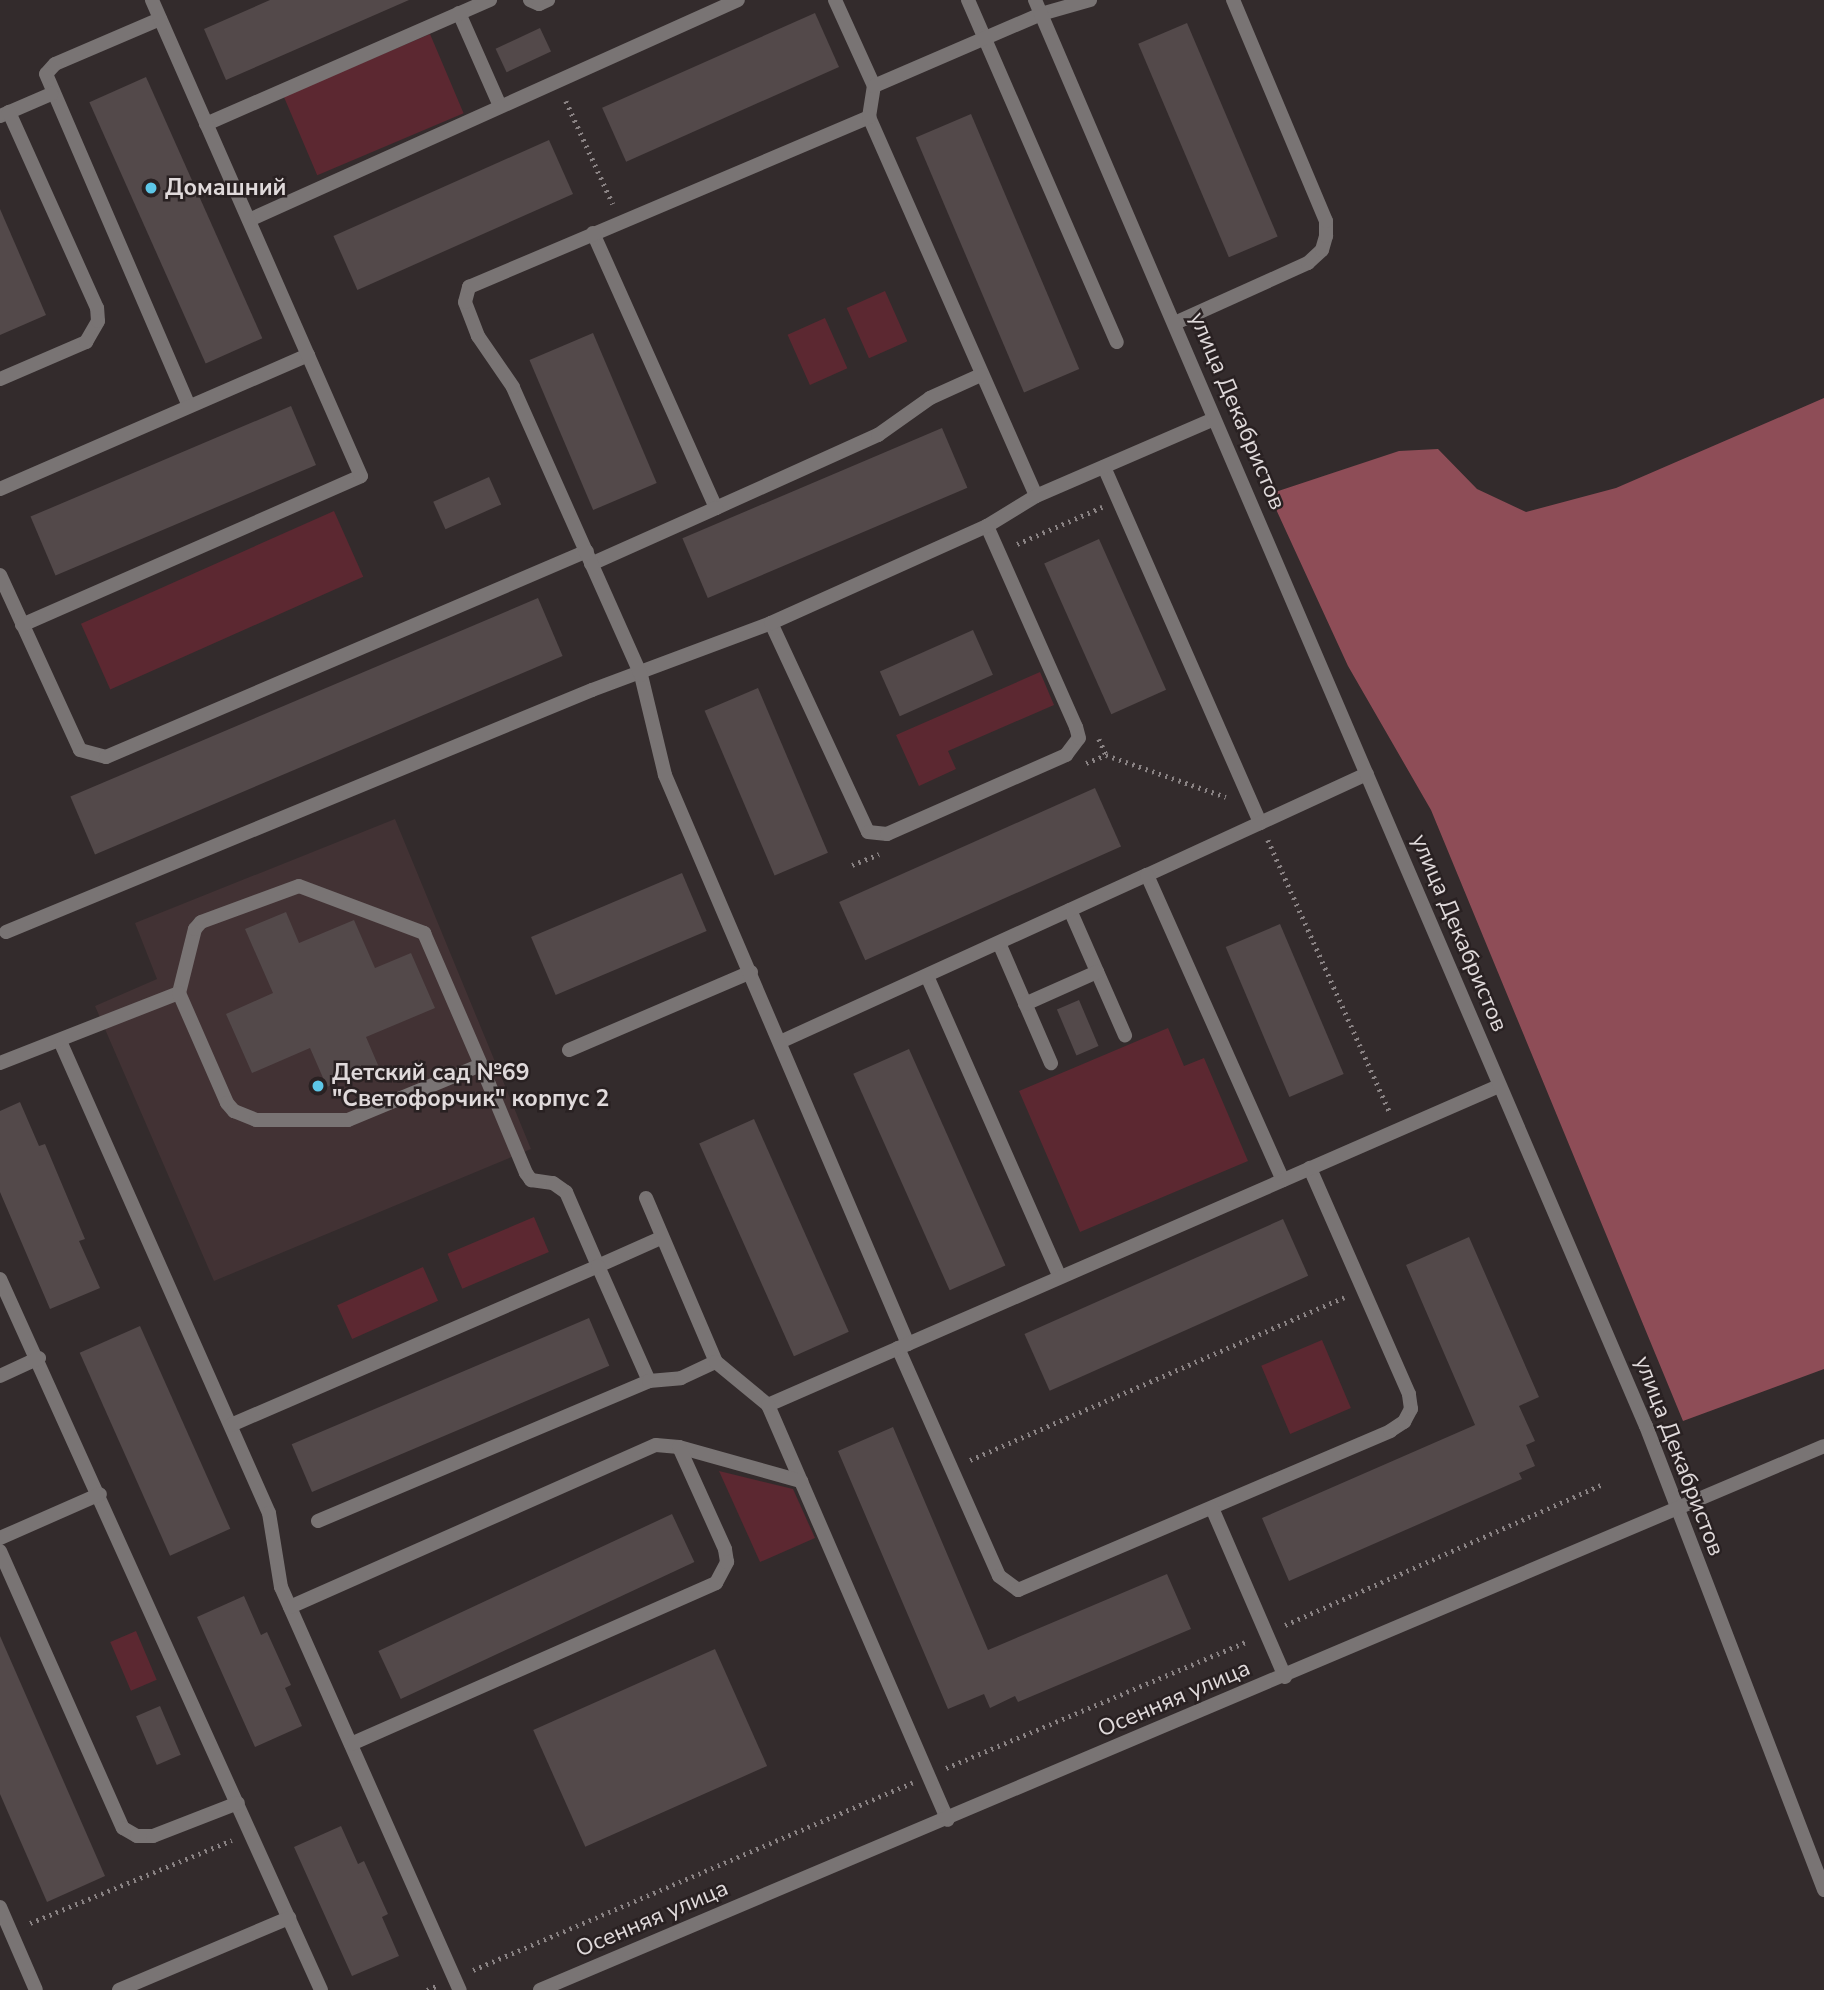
<!DOCTYPE html>
<meta charset="utf-8">
<style>
body{margin:0}
#map{position:relative;width:1824px;height:1990px;overflow:hidden;background:#332b2c;font-family:"Nunito Sans",sans-serif}
div>[style]{position:absolute}
.built>*{inset:0;background:#423234}
.green>*{inset:0;background:#5c2831;transform-origin:0 0}
.water>*{inset:0;background:#8e4d57}
.building>*{inset:0;background:#53494a;transform-origin:0 0}
.path>*{height:4.5px;margin-top:-2.25px;transform-origin:0;background:repeating-linear-gradient(90deg,#8a8384 0 2px,transparent 0 7px)}
.service>*{height:14px;margin:-7px;padding:0 7px;transform-origin:7px;border-radius:7px;background:#797474}
.minor>*{height:14px;margin:-7px;padding:0 7px;transform-origin:7px;border-radius:7px;background:#797474}
.dots>*{width:19px;height:19px;translate:-50% -50%;box-sizing:border-box;border:4px solid #292122;border-radius:50%}
span{translate:-50% -50%;white-space:nowrap;text-align:center;line-height:1.15;-webkit-text-stroke:5px #292122;paint-order:stroke}
.poi-label{font-size:23px;color:#e0dadb;font-weight:700}
.left{translate:0 -50%;text-align:left}
.street-label{font-size:23px;color:#e0dadb}
</style>
<div id="map">
<div class="built">
<i style="clip-path:polygon(395px 819px,531px 1149px,214px 1281px,95px 1006px,157px 979px,135px 923px)"></i>
</div>
<div class="green">
<i style="left:430px;top:34px;width:86px;height:159px;rotate:67deg"></i>
<i style="left:885px;top:291px;width:55px;height:42px;rotate:66deg"></i>
<i style="left:825px;top:318px;width:55px;height:41px;rotate:66deg"></i>
<i style="left:334px;top:511px;width:72px;height:277px;rotate:66deg"></i>
<i style="clip-path:polygon(1040px 672px,1054px 705px,948px 751px,956px 769px,919px 786px,896px 735px)"></i>
<i style="clip-path:polygon(1168px 1028px,1184px 1066px,1204px 1058px,1248px 1161px,1080px 1232px,1019px 1091px)"></i>
<i style="left:534px;top:1217px;width:38px;height:94px;rotate:67deg"></i>
<i style="left:423px;top:1267px;width:37px;height:94px;rotate:66deg"></i>
<i style="left:1322px;top:1340px;width:74px;height:66px;rotate:67deg"></i>
<i style="clip-path:polygon(719px 1471px,793px 1489px,815px 1538px,760px 1562px)"></i>
<i style="left:136px;top:1631px;width:53px;height:28px;rotate:67deg"></i>
</div>
<div class="water">
<i style="clip-path:polygon(1824px 398px,1824px 1369px,1683px 1421px,1431px 810px,1348px 666px,1269px 494px,1399px 451px,1438px 449px,1477px 489px,1526px 512px,1616px 488px)"></i>
</div>
<div class="building">
<i style="clip-path:polygon(270px 0,409px 0,226px 80px,204px 29px)"></i>
<i style="left:815px;top:13px;width:59px;height:233px;rotate:66deg"></i>
<i style="left:1187px;top:23px;width:232px;height:53px;rotate:67deg"></i>
<i style="left:540px;top:28px;width:26px;height:49px;rotate:65deg"></i>
<i style="left:146px;top:77px;width:286px;height:62px;rotate:66deg"></i>
<i style="left:971px;top:114px;width:277px;height:60px;rotate:67deg"></i>
<i style="left:549px;top:140px;width:59px;height:236px;rotate:66deg"></i>
<i style="clip-path:polygon(0 209px,46px 315px,0 335px)"></i>
<i style="left:593px;top:333px;width:163px;height:69px;rotate:67deg"></i>
<i style="left:291px;top:406px;width:64px;height:283px;rotate:67deg"></i>
<i style="left:942px;top:428px;width:65px;height:282px;rotate:67deg"></i>
<i style="left:489px;top:477px;width:30px;height:61px;rotate:66deg"></i>
<i style="left:1099px;top:539px;width:165px;height:60px;rotate:66deg"></i>
<i style="left:538px;top:598px;width:63px;height:508px;rotate:67deg"></i>
<i style="left:973px;top:630px;width:49px;height:102px;rotate:66deg"></i>
<i style="left:758px;top:688px;width:179px;height:58px;rotate:67deg"></i>
<i style="left:1095px;top:788px;width:64px;height:280px;rotate:66deg"></i>
<i style="left:682px;top:873px;width:63px;height:164px;rotate:67deg"></i>
<i style="clip-path:polygon(286px 912px,299px 943px,354px 920px,375px 968px,411px 953px,435px 1008px,366px 1037px,378px 1065px,327px 1087px,310px 1048px,252px 1073px,226px 1014px,273px 993px,245px 929px)"></i>
<i style="left:1280px;top:924px;width:163px;height:59px;rotate:67deg"></i>
<i style="left:1079px;top:1000px;width:50px;height:24px;rotate:67deg"></i>
<i style="left:909px;top:1049px;width:237px;height:61px;rotate:66deg"></i>
<i style="clip-path:polygon(20px 1102px,39px 1146px,45px 1144px,85px 1239px,79px 1241px,100px 1288px,50px 1309px,0 1192px,0 1111px)"></i>
<i style="left:754px;top:1119px;width:233px;height:60px;rotate:66deg"></i>
<i style="left:1283px;top:1219px;width:62px;height:283px;rotate:66deg"></i>
<i style="clip-path:polygon(1469px 1237px,1539px 1397px,1519px 1406px,1535px 1441px,1526px 1445px,1535px 1466px,1519px 1473px,1522px 1479px,1289px 1581px,1262px 1518px,1475px 1425px,1406px 1265px)"></i>
<i style="left:589px;top:1318px;width:52px;height:323px;rotate:67deg"></i>
<i style="left:140px;top:1326px;width:222px;height:66px;rotate:66deg"></i>
<i style="clip-path:polygon(893px 1427px,988px 1650px,1167px 1574px,1191px 1629px,1018px 1702px,1015px 1696px,990px 1708px,984px 1694px,948px 1709px,838px 1451px)"></i>
<i style="left:672px;top:1514px;width:53px;height:324px;rotate:65deg"></i>
<i style="clip-path:polygon(244px 1596px,261px 1635px,267px 1632px,291px 1685px,285px 1688px,302px 1726px,255px 1747px,197px 1617px)"></i>
<i style="clip-path:polygon(0 1636px,105px 1876px,47px 1902px,0 1794px)"></i>
<i style="left:715px;top:1649px;width:128px;height:199px;rotate:66deg"></i>
<i style="left:160px;top:1706px;width:53px;height:26px;rotate:67deg"></i>
<i style="clip-path:polygon(341px 1826px,358px 1864px,364px 1861px,388px 1914px,382px 1917px,399px 1956px,352px 1976px,294px 1847px)"></i>
</div>
<div class="path">
<i style="left:566px;top:101px;width:113px;rotate:65.5deg"></i>
<i style="left:1017px;top:544px;width:93px;rotate:-23.5deg"></i>
<i style="left:1099px;top:739px;width:17px;rotate:66deg"></i>
<i style="left:1086px;top:763px;width:22px;rotate:-22deg"></i>
<i style="left:1106px;top:755px;width:127px;rotate:19.3deg"></i>
<i style="left:1268px;top:840px;width:299px;rotate:65.9deg"></i>
<i style="left:852px;top:865px;width:29px;rotate:-22deg"></i>
<i style="left:970px;top:1460px;width:408px;rotate:-23.5deg"></i>
<i style="left:1285px;top:1625px;width:346px;rotate:-23.9deg"></i>
<i style="left:946px;top:1768px;width:328px;rotate:-22.8deg"></i>
<i style="left:30px;top:1923px;width:218px;rotate:-22.3deg"></i>
<i style="left:473px;top:1970px;width:478px;rotate:-23.1deg"></i>
<i style="left:427px;top:1990px;width:10px;rotate:-24deg"></i>
</div>
<div class="service">
<i style="left:530px;top:0;width:10px;rotate:24deg"></i>
<i style="left:539px;top:4px;width:10px;rotate:-24deg"></i>
<i style="left:835px;top:0;width:94px;rotate:65.6deg"></i>
<i style="left:968px;top:0;width:373px;rotate:66.5deg"></i>
<i style="left:459px;top:13px;width:102px;rotate:66.2deg"></i>
<i style="left:160px;top:19px;width:114px;rotate:156.8deg"></i>
<i style="left:55px;top:64px;width:13px;rotate:132deg"></i>
<i style="left:46px;top:74px;width:359px;rotate:66.7deg"></i>
<i style="left:0;top:116px;width:56px;rotate:-23.3deg"></i>
<i style="left:869px;top:117px;width:414px;rotate:66.2deg"></i>
<i style="left:206px;top:124px;width:310px;rotate:-23.6deg"></i>
<i style="left:249px;top:220px;width:536px;rotate:-24.22deg"></i>
<i style="left:593px;top:233px;width:301px;rotate:65.9deg"></i>
<i style="left:716px;top:508px;width:178px;rotate:-24.3deg"></i>
<i style="left:878px;top:435px;width:64px;rotate:-35.4deg"></i>
<i style="left:930px;top:398px;width:56px;rotate:-24.3deg"></i>
<i style="left:1175px;top:323px;width:146px;rotate:-24.3deg"></i>
<i style="left:1308px;top:263px;width:19px;rotate:-43deg"></i>
<i style="left:1322px;top:250px;width:15px;rotate:-74deg"></i>
<i style="left:1326px;top:236px;width:15px;rotate:-90deg"></i>
<i style="left:1326px;top:221px;width:240px;rotate:-112.8deg"></i>
<i style="left:0;top:379px;width:94px;rotate:-23.3deg"></i>
<i style="left:86px;top:342px;width:24px;rotate:-60deg"></i>
<i style="left:98px;top:321px;width:13px;rotate:-94deg"></i>
<i style="left:97px;top:308px;width:215px;rotate:-114.2deg"></i>
<i style="left:1104px;top:467px;width:389px;rotate:66.3deg"></i>
<i style="left:0;top:489px;width:336px;rotate:-23.5deg"></i>
<i style="left:591px;top:564px;width:137px;rotate:-24.1deg"></i>
<i style="left:0;top:575px;width:192px;rotate:65.4deg"></i>
<i style="left:80px;top:750px;width:27px;rotate:15deg"></i>
<i style="left:106px;top:757px;width:523px;rotate:-23.18deg"></i>
<i style="left:771px;top:623px;width:230px;rotate:65.1deg"></i>
<i style="left:868px;top:832px;width:19px;rotate:6deg"></i>
<i style="left:887px;top:834px;width:196px;rotate:-23.8deg"></i>
<i style="left:1066px;top:755px;width:21px;rotate:-53deg"></i>
<i style="left:1079px;top:738px;width:11px;rotate:-105deg"></i>
<i style="left:1076px;top:727px;width:220px;rotate:-113.9deg"></i>
<i style="left:22px;top:625px;width:370px;rotate:-23.7deg"></i>
<i style="left:361px;top:476px;width:520px;rotate:-113.71deg"></i>
<i style="left:1147px;top:875px;width:242px;rotate:-24.7deg"></i>
<i style="left:1070px;top:910px;width:137px;rotate:66.3deg"></i>
<i style="left:6px;top:932px;width:634px;rotate:-22.44deg"></i>
<i style="left:592px;top:690px;width:191px;rotate:-20.5deg"></i>
<i style="left:771px;top:623px;width:237px;rotate:-24.2deg"></i>
<i style="left:987px;top:526px;width:57px;rotate:-31.5deg"></i>
<i style="left:1036px;top:496px;width:194px;rotate:-23.4deg"></i>
<i style="left:999px;top:943px;width:131px;rotate:66.6deg"></i>
<i style="left:927px;top:976px;width:329px;rotate:66.2deg"></i>
<i style="left:179px;top:993px;width:66px;rotate:-76deg"></i>
<i style="left:195px;top:929px;width:9px;rotate:-49deg"></i>
<i style="left:201px;top:922px;width:104px;rotate:-20.2deg"></i>
<i style="left:299px;top:886px;width:134px;rotate:20.6deg"></i>
<i style="left:424px;top:933px;width:144px;rotate:66.6deg"></i>
<i style="left:1025px;top:1004px;width:79px;rotate:-24deg"></i>
<i style="left:60px;top:1041px;width:516px;rotate:66.12deg"></i>
<i style="left:269px;top:1513px;width:75px;rotate:80.8deg"></i>
<i style="left:281px;top:1587px;width:441px;rotate:66.1deg"></i>
<i style="left:780px;top:1042px;width:403px;rotate:-24.5deg"></i>
<i style="left:1147px;top:875px;width:334px;rotate:66deg"></i>
<i style="left:569px;top:1050px;width:198px;rotate:-23.2deg"></i>
<i style="left:0;top:1063px;width:192px;rotate:-21.4deg"></i>
<i style="left:179px;top:993px;width:120px;rotate:66.4deg"></i>
<i style="left:227px;top:1103px;width:11px;rotate:49deg"></i>
<i style="left:234px;top:1111px;width:24px;rotate:22deg"></i>
<i style="left:256px;top:1120px;width:92px"></i>
<i style="left:348px;top:1120px;width:144px;rotate:-22.5deg"></i>
<i style="left:481px;top:1065px;width:117px;rotate:67.4deg"></i>
<i style="left:526px;top:1173px;width:9px;rotate:54deg"></i>
<i style="left:531px;top:1180px;width:22px;rotate:8deg"></i>
<i style="left:553px;top:1183px;width:16px;rotate:35deg"></i>
<i style="left:566px;top:1192px;width:81px;rotate:66.6deg"></i>
<i style="left:598px;top:1266px;width:69px;rotate:-24deg"></i>
<i style="left:646px;top:1198px;width:178px;rotate:66.9deg"></i>
<i style="left:0;top:1279px;width:780px;rotate:65.7deg"></i>
<i style="left:908px;top:1344px;width:619px;rotate:-113.13deg"></i>
<i style="left:665px;top:775px;width:103px;rotate:-103.5deg"></i>
<i style="left:641px;top:675px;width:315px;rotate:-114deg"></i>
<i style="left:513px;top:387px;width:62px;rotate:-124.5deg"></i>
<i style="left:478px;top:336px;width:36px;rotate:-111deg"></i>
<i style="left:465px;top:302px;width:16px;rotate:-75deg"></i>
<i style="left:469px;top:287px;width:435px;rotate:-23deg"></i>
<i style="left:869px;top:117px;width:31px;rotate:-81deg"></i>
<i style="left:874px;top:86px;width:182px;rotate:-23.3deg"></i>
<i style="left:1041px;top:14px;width:51px;rotate:-15.9deg"></i>
<i style="left:898px;top:1348px;width:249px;rotate:66.1deg"></i>
<i style="left:999px;top:1576px;width:24px;rotate:36deg"></i>
<i style="left:1018px;top:1590px;width:405px;rotate:-23.1deg"></i>
<i style="left:1390px;top:1431px;width:17px;rotate:-33deg"></i>
<i style="left:1404px;top:1422px;width:15px;rotate:-62deg"></i>
<i style="left:1411px;top:1409px;width:15px;rotate:-98deg"></i>
<i style="left:1409px;top:1394px;width:247px;rotate:-113.7deg"></i>
<i style="left:0;top:1376px;width:43px;rotate:-24.8deg"></i>
<i style="left:768px;top:1405px;width:798px;rotate:-23.58deg"></i>
<i style="left:231px;top:1425px;width:400px;rotate:-23.4deg"></i>
<i style="left:598px;top:1266px;width:126px;rotate:66.1deg"></i>
<i style="left:1212px;top:1508px;width:184px;rotate:66.6deg"></i>
<i style="left:318px;top:1521px;width:359px;rotate:-22.9deg"></i>
<i style="left:649px;top:1381px;width:32px;rotate:-5deg"></i>
<i style="left:681px;top:1378px;width:38px;rotate:-25deg"></i>
<i style="left:716px;top:1362px;width:67px;rotate:39.6deg"></i>
<i style="left:768px;top:1405px;width:452px;rotate:66.6deg"></i>
<i style="left:0;top:1538px;width:109px;rotate:-23.7deg"></i>
<i style="left:0;top:1551px;width:303px;rotate:66.1deg"></i>
<i style="left:123px;top:1828px;width:16px;rotate:30deg"></i>
<i style="left:137px;top:1836px;width:16px"></i>
<i style="left:153px;top:1836px;width:91px;rotate:-21.2deg"></i>
<i style="left:290px;top:1607px;width:400px;rotate:-23.9deg"></i>
<i style="left:656px;top:1445px;width:23px;rotate:5deg"></i>
<i style="left:679px;top:1447px;width:127px;rotate:15.6deg"></i>
<i style="left:351px;top:1744px;width:399px;rotate:-23.8deg"></i>
<i style="left:716px;top:1583px;width:24px;rotate:-62deg"></i>
<i style="left:727px;top:1562px;width:13px;rotate:-99deg"></i>
<i style="left:725px;top:1549px;width:112px;rotate:-114.3deg"></i>
<i style="left:0;top:1907px;width:90px;rotate:66.6deg"></i>
<i style="left:119px;top:1990px;width:185px;rotate:-23deg"></i>
</div>
<div class="minor">
<i style="left:1035px;top:0;width:1551px;rotate:66.81deg"></i>
<i style="left:1646px;top:1426px;width:497px;rotate:69deg"></i>
<i style="left:540px;top:1990px;width:1394px;rotate:-22.96deg"></i>
</div>
<div class="dots">
<i style="left:151px;top:188px;background:#5dc7e8"></i>
<i style="left:318px;top:1086px;background:#5dc7e8"></i>
</div>
<div class="poi-label">
<span class="left" style="left:165px;top:188px">Домашний</span>
<span class="left" style="left:332px;top:1086px">Детский сад №69<br>"Светофорчик" корпус 2</span>
</div>
<div class="street-label">
<span style="left:1237px;top:411px;rotate:67deg">улица Декабристов</span>
<span style="left:1459px;top:933px;rotate:67deg">улица Декабристов</span>
<span style="left:1679px;top:1456px;rotate:69deg">улица Декабристов</span>
<span style="left:1174px;top:1699px;rotate:-23deg">Осенняя улица</span>
<span style="left:652px;top:1919px;rotate:-23deg">Осенняя улица</span>
</div>
</div>
